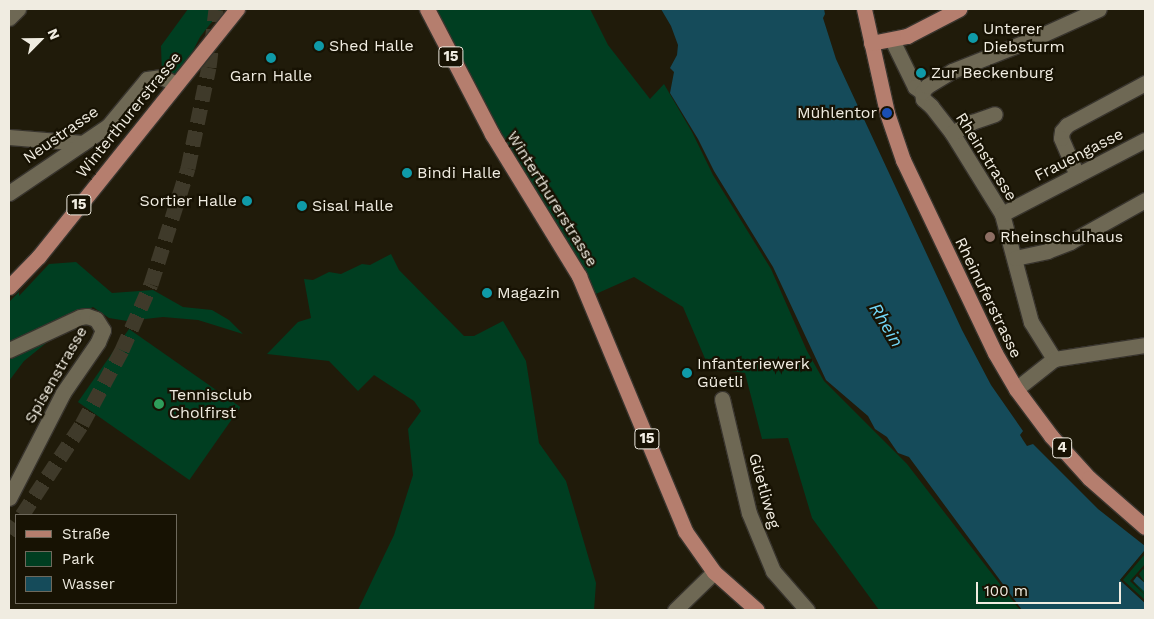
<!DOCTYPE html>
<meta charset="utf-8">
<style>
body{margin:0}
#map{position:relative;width:1154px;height:619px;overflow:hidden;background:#201b0a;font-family:"Work Sans",sans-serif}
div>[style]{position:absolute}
.green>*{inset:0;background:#003e21;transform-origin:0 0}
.water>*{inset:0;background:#154b5a}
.pier>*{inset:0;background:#201b0a}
.highway-tunnel>*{height:15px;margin-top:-7.5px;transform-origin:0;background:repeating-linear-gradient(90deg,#3f3a2a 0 15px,transparent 0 23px)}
.roads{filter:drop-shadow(1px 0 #38342d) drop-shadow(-1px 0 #38342d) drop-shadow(0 1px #38342d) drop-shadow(0 -1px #38342d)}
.minor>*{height:15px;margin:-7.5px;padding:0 7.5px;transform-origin:7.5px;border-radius:7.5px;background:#6e6854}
.major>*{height:15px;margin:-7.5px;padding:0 7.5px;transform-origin:7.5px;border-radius:7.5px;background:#b57e6e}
.dots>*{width:14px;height:14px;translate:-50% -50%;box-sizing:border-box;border:2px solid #171203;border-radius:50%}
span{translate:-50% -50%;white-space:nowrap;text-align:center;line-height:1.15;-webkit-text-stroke:4.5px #171203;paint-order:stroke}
.shield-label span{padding:1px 4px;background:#171203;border:1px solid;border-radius:4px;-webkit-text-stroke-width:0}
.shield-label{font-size:15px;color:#f0ece1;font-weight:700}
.poi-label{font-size:16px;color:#f0ece1}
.left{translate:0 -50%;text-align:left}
.right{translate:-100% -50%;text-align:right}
.street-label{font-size:16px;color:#f0ece1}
.water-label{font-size:18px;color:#73d8f8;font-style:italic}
.frame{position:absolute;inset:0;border:10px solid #f0ece1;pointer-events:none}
.legend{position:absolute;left:15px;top:514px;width:162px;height:90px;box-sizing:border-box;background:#171203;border:1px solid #6e695c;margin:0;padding:6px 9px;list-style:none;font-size:15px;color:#f0ece1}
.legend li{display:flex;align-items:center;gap:10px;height:25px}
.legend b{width:25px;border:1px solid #6e695c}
.north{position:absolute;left:15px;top:15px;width:50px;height:50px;-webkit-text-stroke:4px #171203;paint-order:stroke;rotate:67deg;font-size:14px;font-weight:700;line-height:20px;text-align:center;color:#f0ece1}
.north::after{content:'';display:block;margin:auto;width:18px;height:22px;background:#f0ece1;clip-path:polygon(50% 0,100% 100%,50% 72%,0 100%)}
.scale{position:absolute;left:976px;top:582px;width:145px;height:22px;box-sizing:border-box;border:2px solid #f0ece1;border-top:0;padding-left:6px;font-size:15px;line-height:18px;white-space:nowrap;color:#f0ece1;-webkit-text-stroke:4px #171203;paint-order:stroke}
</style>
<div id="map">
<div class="green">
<i style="clip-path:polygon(188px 9px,222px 9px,200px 37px,176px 84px,162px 77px,161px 46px)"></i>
<i style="clip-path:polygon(427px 9px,590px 9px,608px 45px,650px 99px,664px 84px,692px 132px,713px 175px,771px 269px,807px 351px,824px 381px,907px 464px,1020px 610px,879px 610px,812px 518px,788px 438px,762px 439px,745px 373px,709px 368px,683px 307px,634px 277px,589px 297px)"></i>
<i style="clip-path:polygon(391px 254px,399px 270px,464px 336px,474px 336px,503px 321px,510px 333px,526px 361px,539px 443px,566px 481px,596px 583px,594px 610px,358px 610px,394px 535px,413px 475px,408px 429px,421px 411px,414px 401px,374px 375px,358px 391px,329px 361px,267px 354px,298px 322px,311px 318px,304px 279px,313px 280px,329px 272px,341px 274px,362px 264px,370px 265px)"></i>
<i style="clip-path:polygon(76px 262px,112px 293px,153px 290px,183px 307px,212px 310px,229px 320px,243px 334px,198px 320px,163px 317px,127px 321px,109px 318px,93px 307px,9px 346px,9px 302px,19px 292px,19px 296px,49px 264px)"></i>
<i style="clip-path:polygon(66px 327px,24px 361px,9px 381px,9px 354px)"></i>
<i style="left:129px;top:329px;width:136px;height:89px;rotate:35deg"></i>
<i style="clip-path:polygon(1145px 550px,1145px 603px,1120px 580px)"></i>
</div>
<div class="water">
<i style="clip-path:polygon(661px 9px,824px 9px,825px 14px,823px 18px,836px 59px,962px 330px,991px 385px,1023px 431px,1020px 435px,1023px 440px,1027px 446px,1033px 444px,1098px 509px,1145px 546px,1145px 550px,1120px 580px,1145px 603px,1145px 610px,1022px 610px,909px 457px,898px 453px,887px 437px,875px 429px,868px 416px,826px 380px,773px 267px,714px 171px,698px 139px,670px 93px,674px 72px,670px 68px,677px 55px,678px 45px,671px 26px)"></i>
<i style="clip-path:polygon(1137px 576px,1145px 583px,1145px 592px,1133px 581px)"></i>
</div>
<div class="pier">
<i style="clip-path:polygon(1145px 550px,1145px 554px,1123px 580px,1145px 600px,1145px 603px,1120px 580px)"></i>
<i style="clip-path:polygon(1145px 564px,1145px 570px,1143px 569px,1139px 574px,1145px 583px,1137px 576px,1133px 581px,1145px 595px,1130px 581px)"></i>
</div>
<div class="highway-tunnel">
<i style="left:22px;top:515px;width:109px;rotate:-56.6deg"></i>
<i style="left:82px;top:424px;width:84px;rotate:-61.6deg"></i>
<i style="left:122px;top:350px;width:72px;rotate:-66.3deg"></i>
<i style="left:151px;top:284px;width:122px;rotate:-72.3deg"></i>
<i style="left:188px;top:168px;width:103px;rotate:-78.3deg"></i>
<i style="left:209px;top:67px;width:58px;rotate:-83.1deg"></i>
<i style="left:9px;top:533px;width:12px;rotate:-55deg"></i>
</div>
<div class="roads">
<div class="minor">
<i style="left:9px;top:18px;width:13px;rotate:-45deg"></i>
<i style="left:892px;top:40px;width:52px;rotate:63.9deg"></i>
<i style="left:915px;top:87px;width:9px;rotate:36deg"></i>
<i style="left:922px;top:92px;width:7px;rotate:82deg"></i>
<i style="left:923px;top:99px;width:11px;rotate:41deg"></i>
<i style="left:931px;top:106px;width:34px;rotate:52deg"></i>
<i style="left:952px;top:133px;width:95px;rotate:58.3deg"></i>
<i style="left:1002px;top:214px;width:112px;rotate:75deg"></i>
<i style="left:1031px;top:322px;width:44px;rotate:58.1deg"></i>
<i style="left:922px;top:92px;width:8px;rotate:-50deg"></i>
<i style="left:927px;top:86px;width:29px;rotate:-31deg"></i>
<i style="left:952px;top:71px;width:87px;rotate:-21.6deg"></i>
<i style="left:1033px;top:39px;width:72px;rotate:-24.4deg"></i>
<i style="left:952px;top:133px;width:23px;rotate:-29deg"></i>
<i style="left:972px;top:122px;width:24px;rotate:-19deg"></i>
<i style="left:9px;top:137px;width:74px;rotate:4.6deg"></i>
<i style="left:1077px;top:175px;width:40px;rotate:-113.4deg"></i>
<i style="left:1061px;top:138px;width:7px;rotate:-82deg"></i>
<i style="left:1062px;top:131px;width:8px;rotate:-50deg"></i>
<i style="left:1067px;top:125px;width:89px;rotate:-28.3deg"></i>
<i style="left:9px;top:193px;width:120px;rotate:-34.1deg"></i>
<i style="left:108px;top:126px;width:61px;rotate:-50.3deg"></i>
<i style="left:147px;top:79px;width:15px;rotate:-8deg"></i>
<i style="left:162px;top:77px;width:16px;rotate:27deg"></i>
<i style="left:1002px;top:214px;width:161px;rotate:-27.4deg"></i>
<i style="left:1015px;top:258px;width:33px;rotate:-12deg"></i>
<i style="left:1047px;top:251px;width:25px;rotate:-21deg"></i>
<i style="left:1070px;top:242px;width:86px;rotate:-29.2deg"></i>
<i style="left:9px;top:350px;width:78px;rotate:-24.9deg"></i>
<i style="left:80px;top:317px;width:7px;rotate:-8deg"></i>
<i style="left:87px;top:316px;width:9px;rotate:18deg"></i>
<i style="left:96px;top:319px;width:13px;rotate:58deg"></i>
<i style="left:103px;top:330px;width:13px;rotate:113deg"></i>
<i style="left:98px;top:342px;width:62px;rotate:124.5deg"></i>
<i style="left:63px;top:393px;width:118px;rotate:117.2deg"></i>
<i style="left:1016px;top:389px;width:48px;rotate:-38.3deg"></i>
<i style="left:1054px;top:359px;width:92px;rotate:-8.7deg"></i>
<i style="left:722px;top:399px;width:117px;rotate:76.7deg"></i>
<i style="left:749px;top:513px;width:63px;rotate:67.5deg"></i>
<i style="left:773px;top:571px;width:52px;rotate:48.9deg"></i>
<i style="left:675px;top:610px;width:54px;rotate:-44.3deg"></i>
</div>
<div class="major">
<i style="left:427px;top:9px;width:141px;rotate:62.5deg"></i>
<i style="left:492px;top:134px;width:167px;rotate:58.5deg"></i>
<i style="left:579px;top:276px;width:276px;rotate:67.4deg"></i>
<i style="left:685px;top:531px;width:50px;rotate:54.7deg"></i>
<i style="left:714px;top:572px;width:57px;rotate:41.5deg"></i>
<i style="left:864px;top:9px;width:107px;rotate:77.5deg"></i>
<i style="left:887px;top:113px;width:50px;rotate:71.2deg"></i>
<i style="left:903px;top:160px;width:214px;rotate:64.5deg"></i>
<i style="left:995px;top:353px;width:42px;rotate:59.7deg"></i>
<i style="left:1016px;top:389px;width:59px;rotate:53.3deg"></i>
<i style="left:1051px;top:436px;width:57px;rotate:47.9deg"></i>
<i style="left:1089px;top:478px;width:74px;rotate:41.2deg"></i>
<i style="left:871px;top:43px;width:37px;rotate:-11deg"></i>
<i style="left:907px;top:36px;width:59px;rotate:-27.4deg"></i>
<i style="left:9px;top:287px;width:43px;rotate:-45.9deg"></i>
<i style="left:39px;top:256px;width:317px;rotate:-51.3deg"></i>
</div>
</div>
<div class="dots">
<i style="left:973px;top:38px;background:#0f9aa8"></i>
<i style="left:319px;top:46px;background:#0f9aa8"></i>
<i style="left:271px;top:58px;background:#0f9aa8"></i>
<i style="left:921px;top:73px;background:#0f9aa8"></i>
<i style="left:887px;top:113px;background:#1a4fb4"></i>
<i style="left:407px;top:173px;background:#0f9aa8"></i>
<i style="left:247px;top:201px;background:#0f9aa8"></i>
<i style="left:302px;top:206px;background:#0f9aa8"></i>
<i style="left:990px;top:237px;background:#8d6e63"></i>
<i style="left:487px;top:293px;background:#0f9aa8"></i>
<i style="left:687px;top:373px;background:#0f9aa8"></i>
<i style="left:159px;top:404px;background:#2e9e5b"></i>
</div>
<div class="shield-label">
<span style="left:451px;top:57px">15</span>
<span style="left:79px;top:205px">15</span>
<span style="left:647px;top:439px">15</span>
<span style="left:1062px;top:448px">4</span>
</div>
<div class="poi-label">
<span class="left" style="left:983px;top:38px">Unterer<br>Diebsturm</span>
<span class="left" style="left:329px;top:46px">Shed Halle</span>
<span class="left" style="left:931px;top:73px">Zur Beckenburg</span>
<span style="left:271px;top:76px">Garn Halle</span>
<span class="right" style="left:877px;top:113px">Mühlentor</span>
<span class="left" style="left:417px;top:173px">Bindi Halle</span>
<span class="right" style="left:237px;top:201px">Sortier Halle</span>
<span class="left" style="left:312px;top:206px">Sisal Halle</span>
<span class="left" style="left:1000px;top:237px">Rheinschulhaus</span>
<span class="left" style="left:497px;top:293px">Magazin</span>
<span class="left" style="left:697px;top:373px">Infanteriewerk<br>Güetli</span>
<span class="left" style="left:169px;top:404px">Tennisclub<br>Cholfirst</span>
</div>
<div class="street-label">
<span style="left:129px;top:115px;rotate:-51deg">Winterthurerstrasse</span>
<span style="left:61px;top:135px;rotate:-35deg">Neustrasse</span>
<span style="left:1079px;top:155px;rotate:-27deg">Frauengasse</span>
<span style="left:986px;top:157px;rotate:58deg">Rheinstrasse</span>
<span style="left:552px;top:199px;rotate:58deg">Winterthurerstrasse</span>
<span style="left:988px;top:298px;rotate:64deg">Rheinuferstrasse</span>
<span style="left:56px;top:375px;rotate:-60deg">Spisenstrasse</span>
<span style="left:764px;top:491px;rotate:74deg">Güetliweg</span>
</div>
<div class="water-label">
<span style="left:886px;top:325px;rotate:59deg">Rhein</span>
</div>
<div class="frame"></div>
<ul class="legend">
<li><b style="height:6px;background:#b57e6e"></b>Straße</li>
<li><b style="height:14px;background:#003e21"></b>Park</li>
<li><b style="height:14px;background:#154b5a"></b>Wasser</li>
</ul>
<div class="north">N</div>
<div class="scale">100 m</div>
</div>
